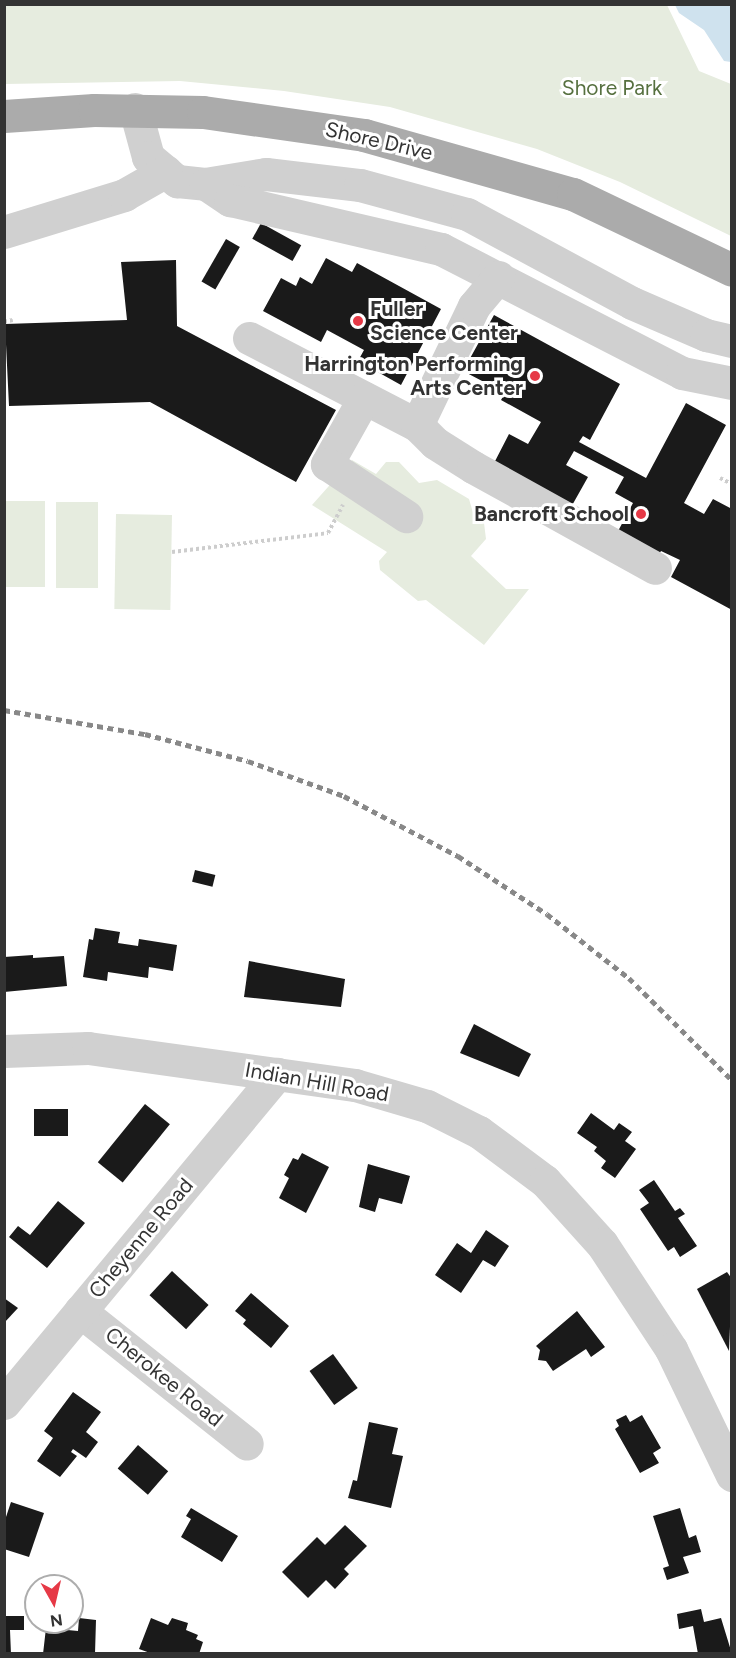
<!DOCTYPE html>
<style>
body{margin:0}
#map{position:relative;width:736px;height:1658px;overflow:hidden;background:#fff;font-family:Figtree,sans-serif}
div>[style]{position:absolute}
.green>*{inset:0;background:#e6ecdf;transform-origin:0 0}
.water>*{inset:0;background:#cfe2ee}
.building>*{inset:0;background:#1a1a1a;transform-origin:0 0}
.path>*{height:4px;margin-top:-2px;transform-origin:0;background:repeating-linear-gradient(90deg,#cdcdcd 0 3px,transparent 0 6px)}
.minor>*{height:33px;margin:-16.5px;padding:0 16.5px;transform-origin:16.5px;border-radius:16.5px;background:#d0d0d0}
.major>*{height:33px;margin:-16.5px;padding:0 16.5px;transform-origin:16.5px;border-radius:16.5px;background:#ababab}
.rail>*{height:4.5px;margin-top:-2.25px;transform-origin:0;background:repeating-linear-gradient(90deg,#888 0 6px,transparent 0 10.5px)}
.dots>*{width:16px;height:16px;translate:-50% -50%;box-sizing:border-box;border:3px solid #fff;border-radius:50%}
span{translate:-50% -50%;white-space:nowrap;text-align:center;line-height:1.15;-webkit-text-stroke:6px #fff;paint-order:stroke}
.park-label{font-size:21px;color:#56703f}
.street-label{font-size:21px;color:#333}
.poi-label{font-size:21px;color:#333;font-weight:700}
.left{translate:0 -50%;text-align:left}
.right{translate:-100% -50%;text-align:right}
.frame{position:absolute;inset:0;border:6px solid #333;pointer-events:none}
.north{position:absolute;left:24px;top:1574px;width:60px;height:60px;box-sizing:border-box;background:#fff;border:2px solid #adadad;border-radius:50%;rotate:172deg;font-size:16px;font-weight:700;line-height:24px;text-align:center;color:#333}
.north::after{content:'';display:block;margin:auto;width:21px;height:27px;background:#e63946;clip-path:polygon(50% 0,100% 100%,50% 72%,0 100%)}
</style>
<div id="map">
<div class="green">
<i style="clip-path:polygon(5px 4px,667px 5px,699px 71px,731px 84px,731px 236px,620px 182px,537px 149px,390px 107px,284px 91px,180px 81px,5px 84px)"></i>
<i style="clip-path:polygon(352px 460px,376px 474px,386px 462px,399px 462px,419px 483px,437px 480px,469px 499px,474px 516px,484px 523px,486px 539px,471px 556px,506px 589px,529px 589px,484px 645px,426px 600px,418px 601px,380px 570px,379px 561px,387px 552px,312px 505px)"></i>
<i style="left:5px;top:501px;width:40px;height:86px"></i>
<i style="left:56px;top:502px;width:42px;height:86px"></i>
<i style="left:116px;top:514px;width:56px;height:95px;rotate:1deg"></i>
</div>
<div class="water">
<i style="clip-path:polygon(675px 5px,731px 5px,731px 62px,724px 61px,704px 30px,679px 13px)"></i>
</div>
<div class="building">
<i style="left:261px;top:223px;width:46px;height:18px;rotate:29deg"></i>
<i style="left:226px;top:239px;width:16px;height:49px;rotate:30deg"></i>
<i style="clip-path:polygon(326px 258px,352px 272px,357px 263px,441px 309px,401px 385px,358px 361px,364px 350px,327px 330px,321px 342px,263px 311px,281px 278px,296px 286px,300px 277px,312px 284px)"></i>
<i style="clip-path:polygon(176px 260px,177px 326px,336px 410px,296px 482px,150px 402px,9px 406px,5px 324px,127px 320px,121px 262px)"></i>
<i style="clip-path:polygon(494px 315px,620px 384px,590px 440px,583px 436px,579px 442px,646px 478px,686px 403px,726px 425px,684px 503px,704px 514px,713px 499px,732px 509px,732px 610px,671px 577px,680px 560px,661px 551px,658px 556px,617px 533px,633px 503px,615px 493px,624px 477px,574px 451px,566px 465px,588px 477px,570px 509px,492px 467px,509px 434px,528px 444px,541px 422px,501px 400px,505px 393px,463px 371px)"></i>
<i style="left:195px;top:870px;width:21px;height:12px;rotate:14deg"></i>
<i style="clip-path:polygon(95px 928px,120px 932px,118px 943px,138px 946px,139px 939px,177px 945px,173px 971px,149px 967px,148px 978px,108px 972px,107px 981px,83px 977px,89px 939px,93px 940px)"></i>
<i style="clip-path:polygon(33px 955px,33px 958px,64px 956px,67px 986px,4px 992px,4px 957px)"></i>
<i style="clip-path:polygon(249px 961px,345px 979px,341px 1007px,244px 997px)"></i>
<i style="clip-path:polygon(474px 1024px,531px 1054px,519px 1077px,460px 1053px)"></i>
<i style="left:145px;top:1104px;width:32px;height:75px;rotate:39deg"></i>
<i style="left:34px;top:1109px;width:34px;height:27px"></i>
<i style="clip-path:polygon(591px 1113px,614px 1130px,619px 1123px,632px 1132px,625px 1141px,636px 1149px,615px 1178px,601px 1168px,606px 1161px,594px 1151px,597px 1147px,577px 1133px)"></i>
<i style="clip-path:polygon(302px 1153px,329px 1167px,306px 1213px,279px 1198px,289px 1178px,284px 1175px,293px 1158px,298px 1160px)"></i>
<i style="clip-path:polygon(368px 1164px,410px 1176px,402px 1204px,379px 1198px,375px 1212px,359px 1207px)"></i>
<i style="clip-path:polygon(654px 1180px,675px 1211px,680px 1208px,685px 1214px,678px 1218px,697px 1246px,680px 1257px,674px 1247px,668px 1251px,640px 1209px,649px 1203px,639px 1190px)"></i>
<i style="clip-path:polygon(58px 1201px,85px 1223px,47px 1268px,9px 1237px,18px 1226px,30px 1235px)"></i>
<i style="clip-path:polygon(486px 1230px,509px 1246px,495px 1267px,483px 1260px,461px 1293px,435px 1275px,457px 1243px,471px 1253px)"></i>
<i style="left:172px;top:1271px;width:50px;height:33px;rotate:43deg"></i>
<i style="clip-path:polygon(727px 1272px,732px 1279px,729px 1351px,697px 1289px)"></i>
<i style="clip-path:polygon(251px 1293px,289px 1326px,271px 1348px,243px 1324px,246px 1320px,235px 1311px)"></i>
<i style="clip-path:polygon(4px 1298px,18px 1308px,4px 1323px)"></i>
<i style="clip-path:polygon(577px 1311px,605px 1347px,591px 1357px,586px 1349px,553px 1371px,546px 1361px,538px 1360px,540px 1350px,536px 1346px)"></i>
<i style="left:333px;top:1354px;width:42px;height:29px;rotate:54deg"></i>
<i style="clip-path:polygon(73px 1392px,101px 1412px,86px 1432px,98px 1442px,86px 1458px,73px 1449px,71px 1452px,77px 1456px,60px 1477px,37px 1461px,53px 1438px,44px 1431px)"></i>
<i style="clip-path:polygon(626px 1415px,630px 1422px,642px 1415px,661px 1448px,653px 1453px,659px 1463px,640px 1473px,615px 1429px,619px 1426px,616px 1420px)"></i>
<i style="clip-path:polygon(369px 1422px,398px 1428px,392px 1454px,403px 1456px,391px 1508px,348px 1498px,353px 1480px,357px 1481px)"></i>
<i style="left:138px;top:1445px;width:40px;height:31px;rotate:41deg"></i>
<i style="clip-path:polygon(11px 1502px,44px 1513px,29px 1557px,4px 1549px,4px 1523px)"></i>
<i style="clip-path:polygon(191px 1508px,238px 1536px,222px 1562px,181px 1537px,191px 1519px,186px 1516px)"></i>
<i style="clip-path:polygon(680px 1508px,689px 1538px,696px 1535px,701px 1552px,683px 1557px,689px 1573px,667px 1580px,663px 1568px,669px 1566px,653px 1516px)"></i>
<i style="clip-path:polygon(345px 1525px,367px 1546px,344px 1569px,349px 1574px,335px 1589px,326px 1580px,308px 1598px,282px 1572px,317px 1537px,325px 1545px)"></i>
<i style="clip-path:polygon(701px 1609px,704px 1622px,721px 1618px,732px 1654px,698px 1654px,693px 1626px,679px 1629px,677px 1614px)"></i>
<i style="clip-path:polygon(4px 1616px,24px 1616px,24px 1630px,10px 1630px,11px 1654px,4px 1654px)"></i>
<i style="clip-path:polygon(79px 1618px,96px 1620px,95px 1654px,43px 1654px,46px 1628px,78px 1631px)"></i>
<i style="clip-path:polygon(151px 1618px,168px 1625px,172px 1618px,188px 1623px,186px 1630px,198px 1635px,196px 1639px,203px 1642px,199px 1654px,153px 1654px,139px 1649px)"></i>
</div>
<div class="path">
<i style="left:4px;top:322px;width:9px;rotate:-13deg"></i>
<i style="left:720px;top:478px;width:13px;rotate:27deg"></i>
<i style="left:172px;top:552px;width:157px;rotate:-6.9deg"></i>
<i style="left:328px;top:533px;width:32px;rotate:-62deg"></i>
</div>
<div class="minor">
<i style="left:135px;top:109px;width:50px;rotate:74.8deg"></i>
<i style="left:148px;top:157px;width:38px;rotate:40deg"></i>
<i style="left:177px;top:181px;width:28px;rotate:6deg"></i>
<i style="left:205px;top:184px;width:62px;rotate:-9.3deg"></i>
<i style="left:266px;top:174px;width:95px;rotate:6.7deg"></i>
<i style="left:360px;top:185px;width:111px;rotate:15.2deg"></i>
<i style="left:467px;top:214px;width:187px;rotate:28.3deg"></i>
<i style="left:632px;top:303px;width:81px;rotate:23.4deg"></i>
<i style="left:706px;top:335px;width:27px;rotate:13deg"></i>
<i style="left:206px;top:184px;width:29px;rotate:34deg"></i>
<i style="left:230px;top:200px;width:217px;rotate:13.1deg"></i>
<i style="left:441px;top:249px;width:271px;rotate:27.2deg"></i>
<i style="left:682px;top:373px;width:51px;rotate:11.3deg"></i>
<i style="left:4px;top:232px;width:126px;rotate:-17.1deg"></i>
<i style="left:124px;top:195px;width:48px;rotate:-29.7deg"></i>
<i style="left:249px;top:338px;width:189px;rotate:27.4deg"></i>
<i style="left:417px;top:425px;width:132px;rotate:-64.4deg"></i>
<i style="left:474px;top:306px;width:38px;rotate:-50deg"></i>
<i style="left:364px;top:398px;width:76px;rotate:119.3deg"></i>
<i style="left:327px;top:464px;width:95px;rotate:33.4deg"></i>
<i style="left:417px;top:425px;width:25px;rotate:45deg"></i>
<i style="left:435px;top:443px;width:45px;rotate:32.3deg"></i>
<i style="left:473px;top:467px;width:208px;rotate:29deg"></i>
<i style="left:4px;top:1051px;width:84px;rotate:-2deg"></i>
<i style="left:88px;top:1048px;width:270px;rotate:7.9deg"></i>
<i style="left:355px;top:1085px;width:75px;rotate:16.3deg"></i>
<i style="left:427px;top:1106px;width:58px;rotate:26.6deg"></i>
<i style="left:479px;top:1132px;width:82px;rotate:36.6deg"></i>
<i style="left:545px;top:1181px;width:85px;rotate:47.9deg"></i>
<i style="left:602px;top:1244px;width:126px;rotate:56.7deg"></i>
<i style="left:671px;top:1349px;width:140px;rotate:64.2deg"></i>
<i style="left:80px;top:1311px;width:213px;rotate:38.5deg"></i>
<i style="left:4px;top:1403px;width:428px;rotate:-50.3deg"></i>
</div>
<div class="major">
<i style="left:4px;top:116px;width:90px;rotate:-3.8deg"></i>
<i style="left:94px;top:110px;width:109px;rotate:1.1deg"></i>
<i style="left:203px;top:112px;width:163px;rotate:8.1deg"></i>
<i style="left:364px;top:135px;width:217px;rotate:15.8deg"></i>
<i style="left:573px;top:194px;width:176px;rotate:25.5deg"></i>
</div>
<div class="rail">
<i style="left:4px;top:710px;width:143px;rotate:9.7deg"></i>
<i style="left:145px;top:734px;width:106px;rotate:14.7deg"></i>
<i style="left:248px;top:761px;width:102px;rotate:20deg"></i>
<i style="left:344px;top:796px;width:129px;rotate:27.8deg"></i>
<i style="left:458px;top:856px;width:106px;rotate:33.1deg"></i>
<i style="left:547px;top:914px;width:104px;rotate:38deg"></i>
<i style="left:629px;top:978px;width:145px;rotate:44.7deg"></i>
</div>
<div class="dots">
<i style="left:358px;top:321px;background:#e63946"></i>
<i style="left:535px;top:376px;background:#e63946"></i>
<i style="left:641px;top:514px;background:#e63946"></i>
</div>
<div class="park-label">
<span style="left:612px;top:88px">Shore Park</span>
</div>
<div class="street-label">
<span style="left:379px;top:141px;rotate:13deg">Shore Drive</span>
<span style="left:317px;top:1082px;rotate:10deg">Indian Hill Road</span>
<span style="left:141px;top:1238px;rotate:-50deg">Cheyenne Road</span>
<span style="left:164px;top:1377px;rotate:39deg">Cherokee Road</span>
</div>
<div class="poi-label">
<span class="left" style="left:370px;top:321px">Fuller<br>Science Center</span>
<span class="right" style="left:523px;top:376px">Harrington Performing<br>Arts Center</span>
<span class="right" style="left:629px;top:514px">Bancroft School</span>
</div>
<div class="frame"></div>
<div class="north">N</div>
</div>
